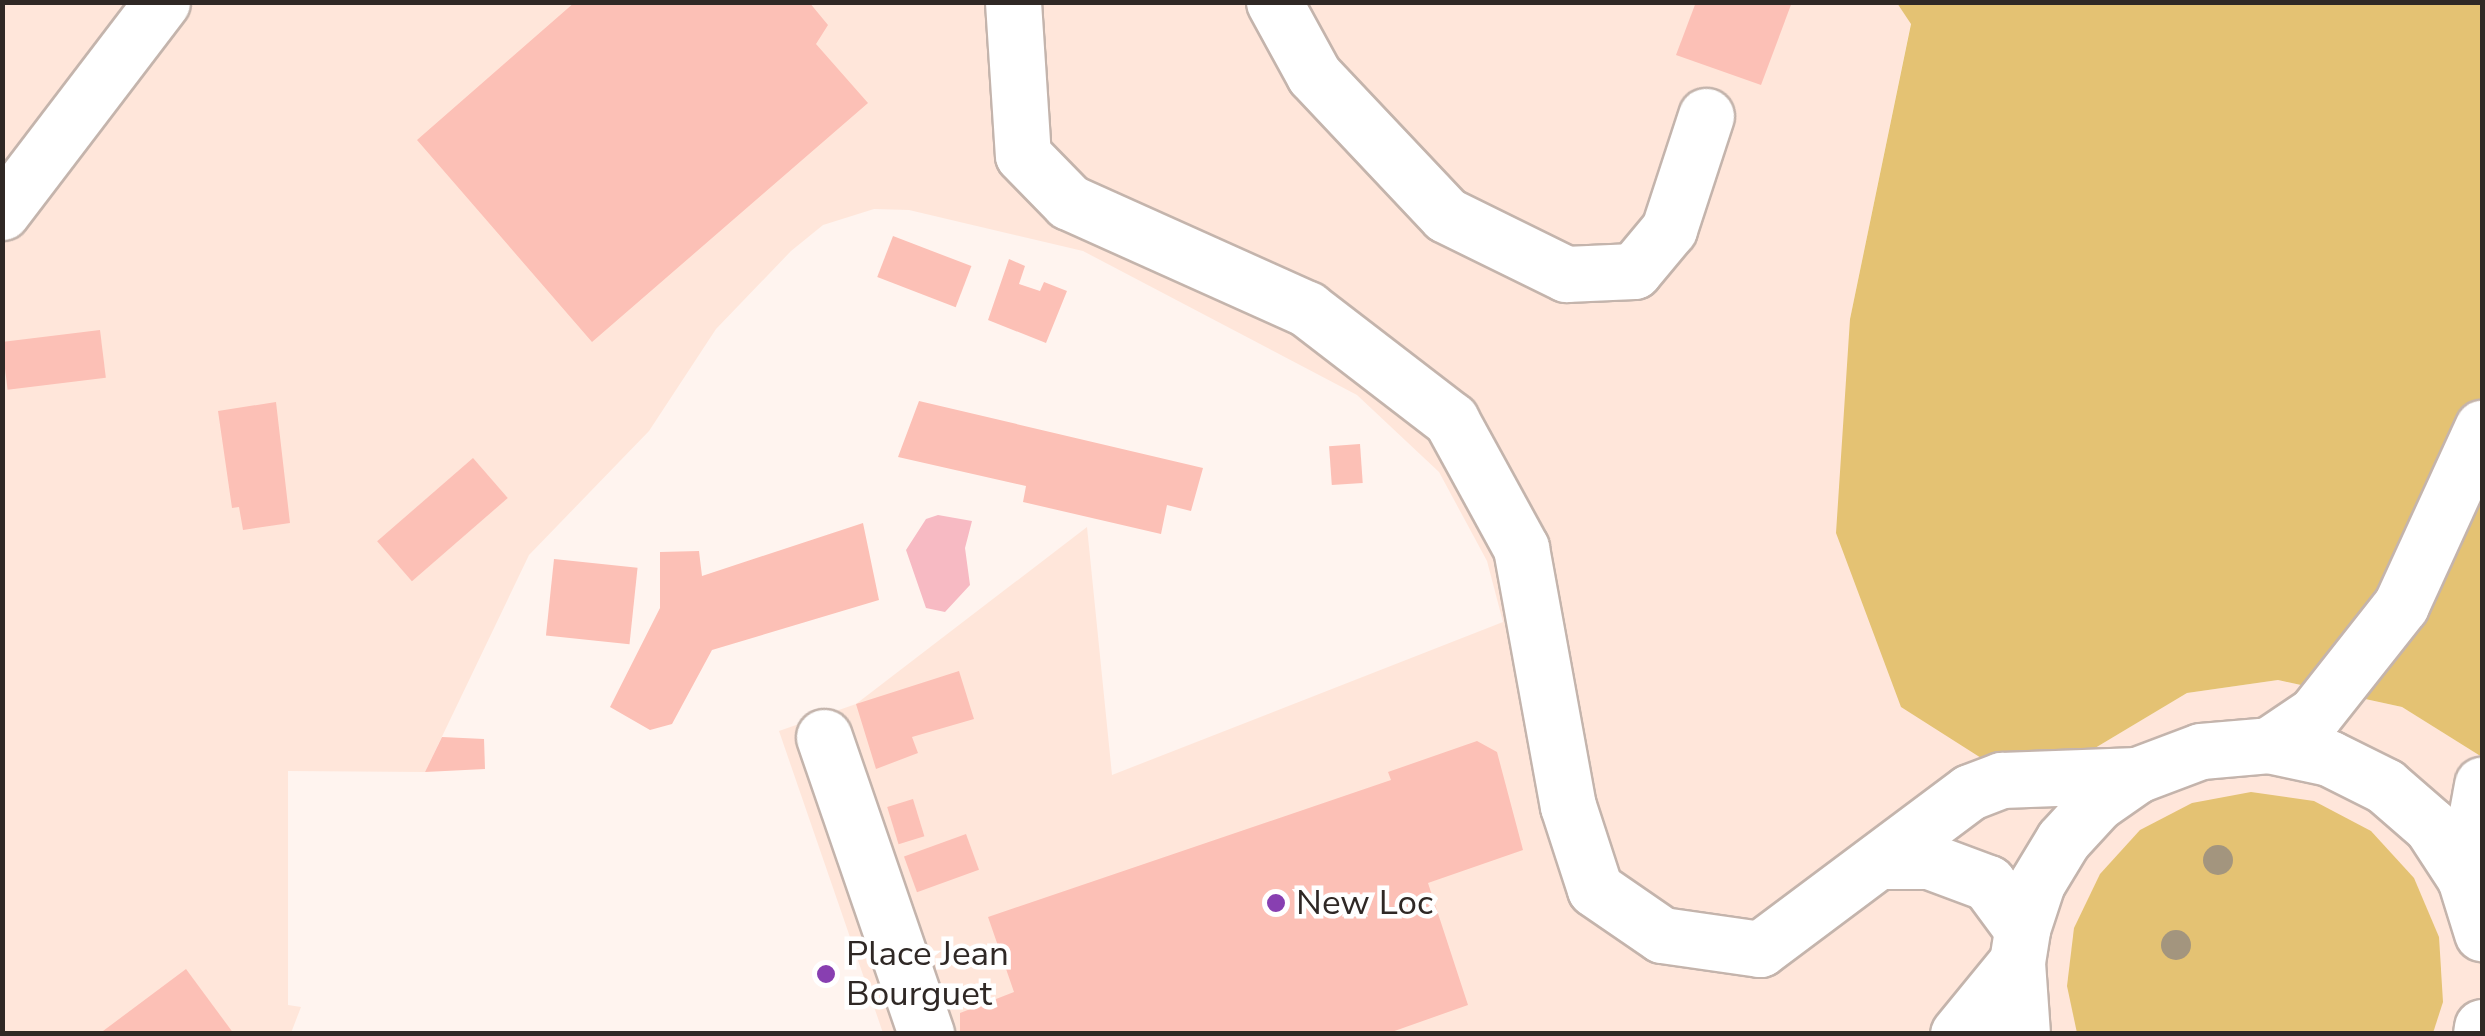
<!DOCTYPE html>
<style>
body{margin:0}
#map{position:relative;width:2485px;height:1036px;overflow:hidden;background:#fff4ef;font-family:"Nunito Sans",sans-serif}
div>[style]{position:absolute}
.built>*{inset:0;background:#ffe6da}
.green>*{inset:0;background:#e4c273}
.water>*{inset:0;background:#f7bac3}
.building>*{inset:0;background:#fcc0b6;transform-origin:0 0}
.roads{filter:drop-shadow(2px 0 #c4b4ac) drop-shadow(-2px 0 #c4b4ac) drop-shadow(0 2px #c4b4ac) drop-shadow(0 -2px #c4b4ac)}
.minor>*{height:55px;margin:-27.5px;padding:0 27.5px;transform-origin:27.5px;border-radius:27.5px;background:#fff}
.major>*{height:55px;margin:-27.5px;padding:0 27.5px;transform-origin:27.5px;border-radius:27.5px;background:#fff}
.trees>*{width:30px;height:30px;margin:-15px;border-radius:50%;background:#a3957e}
.dots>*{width:28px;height:28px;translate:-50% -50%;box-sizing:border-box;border:5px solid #fff;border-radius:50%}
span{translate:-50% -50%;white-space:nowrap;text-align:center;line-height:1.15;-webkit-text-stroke:9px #fff;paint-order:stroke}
.poi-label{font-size:35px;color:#2f2825}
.left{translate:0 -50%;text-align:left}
.frame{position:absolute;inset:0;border:5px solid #2f2825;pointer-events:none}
</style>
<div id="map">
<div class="built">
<i style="clip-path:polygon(2px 3px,1897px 3px,1911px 23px,1850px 319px,2065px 766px,2187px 693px,2278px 680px,2402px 707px,2482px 757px,2482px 1033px,883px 1033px,779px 731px,856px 704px,1087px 527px,1112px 775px,1503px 622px,1487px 561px,1439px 472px,1357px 395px,1083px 251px,909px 210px,874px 209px,823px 225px,791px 251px,716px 329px,649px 431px,529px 555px,425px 772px,288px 771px,288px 1005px,301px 1007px,291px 1033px,3px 1033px)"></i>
</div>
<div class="green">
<i style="clip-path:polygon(1897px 3px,2482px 3px,2482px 757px,2402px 707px,2278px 680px,2187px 693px,2065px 766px,1989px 763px,1901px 707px,1836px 533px,1850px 319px,1911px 24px)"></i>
<i style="clip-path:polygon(2251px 792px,2314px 801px,2371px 831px,2414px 878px,2439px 937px,2443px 1002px,2433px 1033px,2077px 1033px,2067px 986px,2074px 928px,2100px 874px,2140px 830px,2192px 803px)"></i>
</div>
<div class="water">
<i style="clip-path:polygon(938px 515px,972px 521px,965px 548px,970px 585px,945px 612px,926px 608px,906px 550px,926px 519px)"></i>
</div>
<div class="building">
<i style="clip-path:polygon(575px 2px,809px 2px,828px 25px,816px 44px,868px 103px,592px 342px,417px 140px)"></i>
<i style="clip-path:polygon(1696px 2px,1792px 2px,1761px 85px,1676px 55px)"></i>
<i style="left:893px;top:236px;width:84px;height:44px;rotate:21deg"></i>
<i style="clip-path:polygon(1009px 259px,1025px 266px,1019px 284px,1040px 291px,1044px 282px,1067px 291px,1046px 343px,988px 320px)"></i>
<i style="left:100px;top:330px;width:48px;height:99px;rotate:83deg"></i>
<i style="clip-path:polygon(919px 401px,1203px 468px,1191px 511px,1167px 505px,1161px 534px,1023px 502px,1026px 486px,898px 457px)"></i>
<i style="clip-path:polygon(276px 402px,290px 523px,243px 530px,239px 507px,232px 508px,218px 411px)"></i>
<i style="left:1360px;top:444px;width:39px;height:31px;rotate:86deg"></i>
<i style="left:473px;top:458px;width:53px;height:127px;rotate:49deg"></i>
<i style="clip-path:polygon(863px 523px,879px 600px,712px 650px,672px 724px,650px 730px,610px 707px,660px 608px,660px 552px,699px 551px,702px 576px)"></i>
<i style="left:554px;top:559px;width:84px;height:77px;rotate:6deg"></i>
<i style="clip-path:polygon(959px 671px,974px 719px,912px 737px,918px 753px,876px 769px,856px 704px)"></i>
<i style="clip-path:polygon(442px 737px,484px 739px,485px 769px,425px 772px)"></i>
<i style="clip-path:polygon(1477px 741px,1497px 752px,1523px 850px,1428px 883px,1468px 1005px,1386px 1034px,960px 1034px,960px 1013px,1014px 992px,988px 917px,1391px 780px,1388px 772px)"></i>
<i style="left:913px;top:799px;width:39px;height:27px;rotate:73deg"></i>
<i style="left:966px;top:834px;width:38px;height:66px;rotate:70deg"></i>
<i style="clip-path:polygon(186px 969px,234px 1034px,99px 1034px)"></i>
</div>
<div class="roads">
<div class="minor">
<i style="left:1013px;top:2px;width:153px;rotate:86.3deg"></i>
<i style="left:1023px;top:155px;width:66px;rotate:45.6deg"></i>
<i style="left:1069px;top:202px;width:261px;rotate:24.2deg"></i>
<i style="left:1307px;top:309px;width:182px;rotate:37.6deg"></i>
<i style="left:1451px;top:420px;width:146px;rotate:61.3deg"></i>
<i style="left:1521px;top:548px;width:262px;rotate:79.7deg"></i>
<i style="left:1568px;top:806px;width:87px;rotate:72deg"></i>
<i style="left:1595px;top:889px;width:81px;rotate:34.5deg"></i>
<i style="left:1662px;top:935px;width:99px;rotate:8.1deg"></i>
<i style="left:1760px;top:949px;width:262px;rotate:-36.8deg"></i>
<i style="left:1970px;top:792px;width:34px;rotate:-21deg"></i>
<i style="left:2002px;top:780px;width:135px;rotate:-2.1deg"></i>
<i style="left:1274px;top:2px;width:83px;rotate:61.3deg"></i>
<i style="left:1314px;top:75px;width:192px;rotate:46.7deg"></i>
<i style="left:1446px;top:215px;width:134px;rotate:26.2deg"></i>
<i style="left:1566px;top:274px;width:68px;rotate:-2.5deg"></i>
<i style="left:1634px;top:271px;width:55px;rotate:-50.2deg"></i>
<i style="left:1669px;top:229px;width:119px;rotate:-71.9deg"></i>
<i style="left:2px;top:212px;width:264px;rotate:-52.7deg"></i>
<i style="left:824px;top:737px;width:314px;rotate:71deg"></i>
<i style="left:1879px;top:861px;width:50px"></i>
<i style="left:1929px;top:861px;width:63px;rotate:20.4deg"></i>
<i style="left:1988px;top:883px;width:57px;rotate:53.5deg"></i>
</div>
<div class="major">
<i style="left:2269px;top:745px;width:55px;rotate:-34deg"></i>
<i style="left:2315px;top:714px;width:139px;rotate:-51.7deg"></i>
<i style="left:2401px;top:605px;width:195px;rotate:-65.4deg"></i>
<i style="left:2465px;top:878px;width:95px;rotate:-79.6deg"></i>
<i style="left:1958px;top:1034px;width:93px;rotate:-50.7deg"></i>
<i style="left:2022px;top:1034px;width:72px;rotate:-94deg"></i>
<i style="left:2017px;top:962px;width:33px;rotate:-81deg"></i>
<i style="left:2022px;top:929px;width:48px;rotate:-71.9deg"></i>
<i style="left:2037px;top:883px;width:50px;rotate:-58.8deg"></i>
<i style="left:2063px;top:840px;width:50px;rotate:-47.4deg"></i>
<i style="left:2097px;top:803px;width:49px;rotate:-35deg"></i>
<i style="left:2137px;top:775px;width:68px;rotate:-20.6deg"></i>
<i style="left:2201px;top:751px;width:68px;rotate:-5deg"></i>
<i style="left:2269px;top:745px;width:61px;rotate:12.2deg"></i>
<i style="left:2329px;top:758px;width:63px;rotate:26.6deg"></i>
<i style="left:2385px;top:786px;width:61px;rotate:41deg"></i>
<i style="left:2431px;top:826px;width:62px;rotate:56.8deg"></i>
<i style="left:2465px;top:878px;width:58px;rotate:72.8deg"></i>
<i style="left:2481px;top:1034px;width:7px;rotate:-82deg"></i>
</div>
</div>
<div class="trees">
<i style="left:2218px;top:860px"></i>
<i style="left:2176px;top:945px"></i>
</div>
<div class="dots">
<i style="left:1276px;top:903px;background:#883fb1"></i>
<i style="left:826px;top:974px;background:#883fb1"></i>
</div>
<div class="poi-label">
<span class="left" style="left:1296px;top:903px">New Loc</span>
<span class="left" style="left:846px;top:974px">Place Jean<br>Bourguet</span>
</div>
<div class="frame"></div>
</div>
